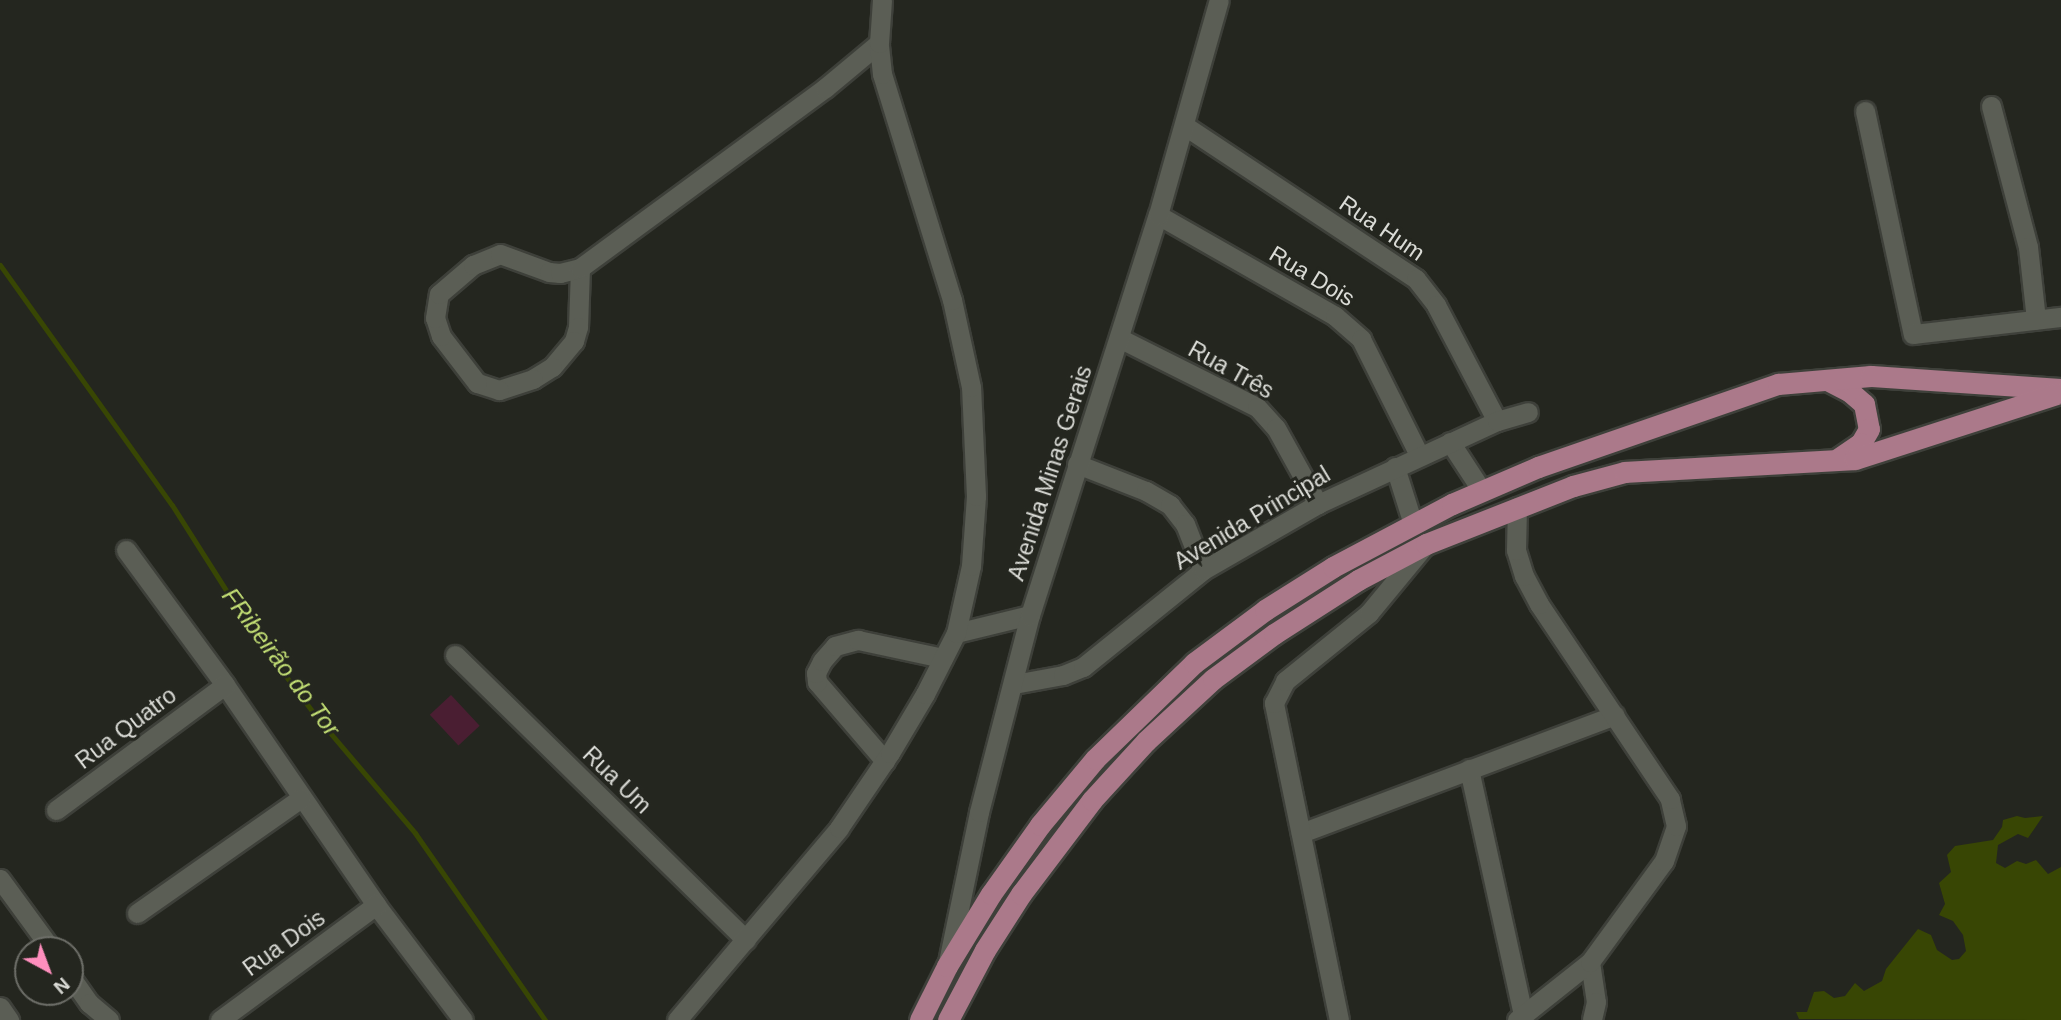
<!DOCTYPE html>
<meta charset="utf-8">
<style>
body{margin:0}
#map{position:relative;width:2061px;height:1020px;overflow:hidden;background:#24261f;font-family:Arial,sans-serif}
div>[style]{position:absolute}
.green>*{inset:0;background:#4a1e32;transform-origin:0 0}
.water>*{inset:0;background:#384604}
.stream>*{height:5px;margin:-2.5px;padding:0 2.5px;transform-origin:2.5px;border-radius:2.5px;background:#384604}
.roads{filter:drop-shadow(2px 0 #3e403a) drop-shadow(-2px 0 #3e403a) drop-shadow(0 2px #3e403a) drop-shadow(0 -2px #3e403a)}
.minor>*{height:19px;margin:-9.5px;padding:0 9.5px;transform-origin:9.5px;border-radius:9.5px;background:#5b5e55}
.major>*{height:21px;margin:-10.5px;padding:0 10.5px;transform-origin:10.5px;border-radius:10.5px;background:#ab798a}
span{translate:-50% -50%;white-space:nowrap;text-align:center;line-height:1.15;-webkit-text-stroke:6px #24261f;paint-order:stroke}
.street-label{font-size:23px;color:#dadbd6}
.water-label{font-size:24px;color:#c4e075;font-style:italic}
.north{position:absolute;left:14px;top:936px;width:70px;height:70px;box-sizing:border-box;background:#24261f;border:2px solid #6d6e68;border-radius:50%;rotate:139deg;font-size:19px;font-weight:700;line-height:28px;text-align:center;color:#dadbd6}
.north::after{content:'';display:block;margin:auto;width:24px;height:32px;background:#fe8ebd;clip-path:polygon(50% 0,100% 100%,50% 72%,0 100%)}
</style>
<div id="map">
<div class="green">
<i style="left:451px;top:695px;width:42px;height:29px;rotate:47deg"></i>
</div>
<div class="water">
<i style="clip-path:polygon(2017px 816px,2025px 818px,2043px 816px,2028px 838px,2018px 834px,1998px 845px,1996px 863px,2005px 868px,2017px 861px,2026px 864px,2036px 860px,2048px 874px,2061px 867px,2061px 1020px,1799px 1019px,1796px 1012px,1807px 1012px,1814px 992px,1824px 991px,1834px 998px,1845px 996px,1855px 983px,1864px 991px,1882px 981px,1886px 969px,1918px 929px,1931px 935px,1937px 950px,1952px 960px,1959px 959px,1966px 951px,1963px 935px,1953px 921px,1939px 915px,1945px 904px,1939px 883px,1951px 872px,1947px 855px,1955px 846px,1993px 840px,2002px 827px,2003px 820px)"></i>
</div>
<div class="stream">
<i style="left:0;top:265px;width:295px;rotate:54.4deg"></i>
<i style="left:172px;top:505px;width:149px;rotate:57.6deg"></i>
<i style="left:252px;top:631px;width:105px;rotate:53.1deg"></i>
<i style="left:315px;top:715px;width:155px;rotate:49.7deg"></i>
<i style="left:415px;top:833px;width:228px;rotate:55.2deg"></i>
</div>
<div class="roads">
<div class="minor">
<i style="left:1991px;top:106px;width:146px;rotate:75.3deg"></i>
<i style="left:2028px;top:247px;width:73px;rotate:83.7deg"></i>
<i style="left:1865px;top:111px;width:228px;rotate:77.9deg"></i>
<i style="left:1913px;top:334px;width:149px;rotate:-6.6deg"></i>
<i style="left:1185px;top:126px;width:277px;rotate:33.5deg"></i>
<i style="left:1416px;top:279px;width:33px;rotate:52deg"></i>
<i style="left:1436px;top:305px;width:131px;rotate:62.3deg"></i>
<i style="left:1158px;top:215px;width:204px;rotate:29.7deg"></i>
<i style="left:1335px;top:316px;width:35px;rotate:41deg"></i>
<i style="left:1361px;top:339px;width:130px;rotate:63.4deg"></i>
<i style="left:580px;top:268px;width:59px;rotate:91.9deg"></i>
<i style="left:578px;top:327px;width:15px;rotate:106deg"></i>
<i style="left:574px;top:341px;width:34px;rotate:130deg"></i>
<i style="left:552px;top:367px;width:22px;rotate:148deg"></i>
<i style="left:533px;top:379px;width:36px;rotate:162deg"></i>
<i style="left:499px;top:390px;width:23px;rotate:-162deg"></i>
<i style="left:477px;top:383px;width:59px;rotate:-127.5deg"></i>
<i style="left:441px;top:336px;width:19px;rotate:-108deg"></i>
<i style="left:435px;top:318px;width:24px;rotate:-81deg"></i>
<i style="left:439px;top:294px;width:45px;rotate:-40.5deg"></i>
<i style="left:473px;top:265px;width:29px;rotate:-22deg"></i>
<i style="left:500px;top:254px;width:52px;rotate:20.2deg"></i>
<i style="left:549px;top:272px;width:11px;rotate:5deg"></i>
<i style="left:560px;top:273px;width:21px;rotate:-14deg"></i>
<i style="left:580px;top:268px;width:304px;rotate:-36.3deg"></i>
<i style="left:825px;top:88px;width:70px;rotate:-39.8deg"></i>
<i style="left:1119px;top:338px;width:154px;rotate:26.6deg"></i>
<i style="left:1257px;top:407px;width:28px;rotate:48deg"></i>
<i style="left:1276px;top:428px;width:87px;rotate:61.1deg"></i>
<i style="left:1450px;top:442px;width:59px;rotate:56.9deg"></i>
<i style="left:1077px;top:464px;width:74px;rotate:21.4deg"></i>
<i style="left:1146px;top:491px;width:28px;rotate:30deg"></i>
<i style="left:1170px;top:505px;width:24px;rotate:52deg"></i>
<i style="left:1185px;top:524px;width:49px;rotate:68.6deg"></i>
<i style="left:1395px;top:467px;width:60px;rotate:72.5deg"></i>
<i style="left:126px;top:550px;width:167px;rotate:53.7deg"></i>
<i style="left:225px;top:685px;width:267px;rotate:55.5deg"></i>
<i style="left:376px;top:905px;width:144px;rotate:52.9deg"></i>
<i style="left:956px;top:633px;width:76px;rotate:-13.7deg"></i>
<i style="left:455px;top:655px;width:407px;rotate:44.4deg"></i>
<i style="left:1014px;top:684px;width:50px;rotate:-10.4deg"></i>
<i style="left:1063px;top:675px;width:22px;rotate:-22deg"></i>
<i style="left:1083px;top:667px;width:154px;rotate:-38.9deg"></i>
<i style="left:1203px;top:570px;width:133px;rotate:-29.9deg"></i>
<i style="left:1318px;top:504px;width:197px;rotate:-24.9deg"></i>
<i style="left:1497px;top:421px;width:32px;rotate:-16deg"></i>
<i style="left:885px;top:761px;width:104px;rotate:-130.7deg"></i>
<i style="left:817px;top:682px;width:9px;rotate:-96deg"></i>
<i style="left:816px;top:673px;width:13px;rotate:-63deg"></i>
<i style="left:822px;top:661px;width:20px;rotate:-49deg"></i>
<i style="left:835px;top:646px;width:24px;rotate:-15deg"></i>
<i style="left:858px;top:640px;width:87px;rotate:12deg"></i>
<i style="left:1469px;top:769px;width:252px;rotate:77.6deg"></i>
<i style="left:56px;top:810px;width:210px;rotate:-36.5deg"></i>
<i style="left:1301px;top:833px;width:335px;rotate:-20.6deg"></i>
<i style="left:0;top:879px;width:88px;rotate:53.8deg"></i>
<i style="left:137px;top:913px;width:200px;rotate:-35deg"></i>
<i style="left:948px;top:962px;width:153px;rotate:-78.3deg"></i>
<i style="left:979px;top:812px;width:203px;rotate:-75.5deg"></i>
<i style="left:1030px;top:615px;width:420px;rotate:-72.3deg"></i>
<i style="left:1158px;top:215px;width:223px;rotate:-74.2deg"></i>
<i style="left:1590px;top:962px;width:40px;rotate:81.5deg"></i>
<i style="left:1596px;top:1002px;width:18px;rotate:103deg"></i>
<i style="left:70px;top:976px;width:33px;rotate:55deg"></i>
<i style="left:89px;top:1003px;width:26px;rotate:40deg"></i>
<i style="left:0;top:1007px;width:16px;rotate:55deg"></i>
<i style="left:220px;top:1020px;width:194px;rotate:-36.4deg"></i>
<i style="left:677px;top:1020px;width:251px;rotate:-49.8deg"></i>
<i style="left:839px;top:828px;width:91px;rotate:-55.8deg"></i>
<i style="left:890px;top:753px;width:69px;rotate:-59.3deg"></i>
<i style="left:925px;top:694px;width:68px;rotate:-63.1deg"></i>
<i style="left:956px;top:633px;width:69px;rotate:-77.4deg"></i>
<i style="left:971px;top:566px;width:70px;rotate:-85.9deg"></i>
<i style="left:976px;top:496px;width:109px;rotate:-92.6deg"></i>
<i style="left:971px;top:387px;width:89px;rotate:-102.3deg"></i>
<i style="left:952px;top:300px;width:237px;rotate:-107.2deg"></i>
<i style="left:882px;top:74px;width:31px;rotate:-96deg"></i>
<i style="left:879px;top:43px;width:43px;rotate:-86deg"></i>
<i style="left:1339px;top:1020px;width:324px;rotate:-101.6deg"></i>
<i style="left:1274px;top:703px;width:25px;rotate:-63deg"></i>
<i style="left:1285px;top:681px;width:108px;rotate:-39deg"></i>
<i style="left:1369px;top:613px;width:88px;rotate:-50.5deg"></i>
<i style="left:1517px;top:1020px;width:93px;rotate:-38.5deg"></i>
<i style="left:1590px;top:962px;width:125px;rotate:-53.8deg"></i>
<i style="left:1664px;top:861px;width:37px;rotate:-71deg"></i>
<i style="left:1676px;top:826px;width:28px;rotate:-103deg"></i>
<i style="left:1670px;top:799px;width:235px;rotate:-123.9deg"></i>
<i style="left:1539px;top:604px;width:32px;rotate:-118deg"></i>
<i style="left:1524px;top:576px;width:27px;rotate:-107deg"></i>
<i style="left:1516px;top:550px;width:43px;rotate:-88.7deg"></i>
</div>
<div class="major">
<i style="left:1827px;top:380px;width:25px;rotate:27deg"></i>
<i style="left:1849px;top:391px;width:20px;rotate:41deg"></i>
<i style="left:1864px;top:404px;width:25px;rotate:79deg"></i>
<i style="left:1869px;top:429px;width:16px;rotate:120deg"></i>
<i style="left:1861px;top:443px;width:27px;rotate:146deg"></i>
<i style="left:920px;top:1020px;width:60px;rotate:-63.4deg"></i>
<i style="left:947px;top:966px;width:84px;rotate:-58.6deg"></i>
<i style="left:991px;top:894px;width:85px;rotate:-54.6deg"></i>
<i style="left:1040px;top:825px;width:86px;rotate:-50.2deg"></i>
<i style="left:1095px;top:759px;width:138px;rotate:-44.1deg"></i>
<i style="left:1194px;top:663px;width:89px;rotate:-36.7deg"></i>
<i style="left:1265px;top:610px;width:80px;rotate:-32.3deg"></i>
<i style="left:1333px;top:567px;width:135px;rotate:-27.9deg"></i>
<i style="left:1452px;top:504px;width:94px;rotate:-23.3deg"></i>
<i style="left:1538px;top:467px;width:254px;rotate:-19.1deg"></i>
<i style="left:1778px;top:384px;width:93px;rotate:-4.9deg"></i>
<i style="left:1871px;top:376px;width:190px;rotate:3.9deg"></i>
<i style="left:948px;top:1020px;width:79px;rotate:-62.1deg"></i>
<i style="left:985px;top:950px;width:67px;rotate:-57.3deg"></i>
<i style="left:1021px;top:894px;width:118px;rotate:-52.9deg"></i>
<i style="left:1092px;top:800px;width:80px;rotate:-47.5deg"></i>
<i style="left:1146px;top:741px;width:91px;rotate:-42.8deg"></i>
<i style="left:1213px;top:679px;width:76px;rotate:-36.4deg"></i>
<i style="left:1274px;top:634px;width:100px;rotate:-32.7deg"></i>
<i style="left:1358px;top:580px;width:77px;rotate:-27.9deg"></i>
<i style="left:1426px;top:544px;width:158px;rotate:-21.5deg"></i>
<i style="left:1573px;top:486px;width:54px;rotate:-15.1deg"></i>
<i style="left:1625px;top:472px;width:230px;rotate:-3.2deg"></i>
<i style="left:1855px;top:459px;width:211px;rotate:-17.9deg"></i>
</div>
</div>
<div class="street-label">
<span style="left:1382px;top:228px;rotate:34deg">Rua Hum</span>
<span style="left:1312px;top:276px;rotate:31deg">Rua Dois</span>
<span style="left:1231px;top:370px;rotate:29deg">Rua Três</span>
<span style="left:1050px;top:473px;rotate:-72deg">Avenida Minas Gerais</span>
<span style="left:1252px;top:518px;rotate:-31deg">Avenida Principal</span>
<span style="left:126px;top:728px;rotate:-37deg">Rua Quatro</span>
<span style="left:617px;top:780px;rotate:44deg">Rua Um</span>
<span style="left:284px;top:943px;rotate:-36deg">Rua Dois</span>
</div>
<div class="water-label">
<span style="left:281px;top:662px;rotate:53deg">FRibeirão do Tor</span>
</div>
<div class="north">N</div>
</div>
